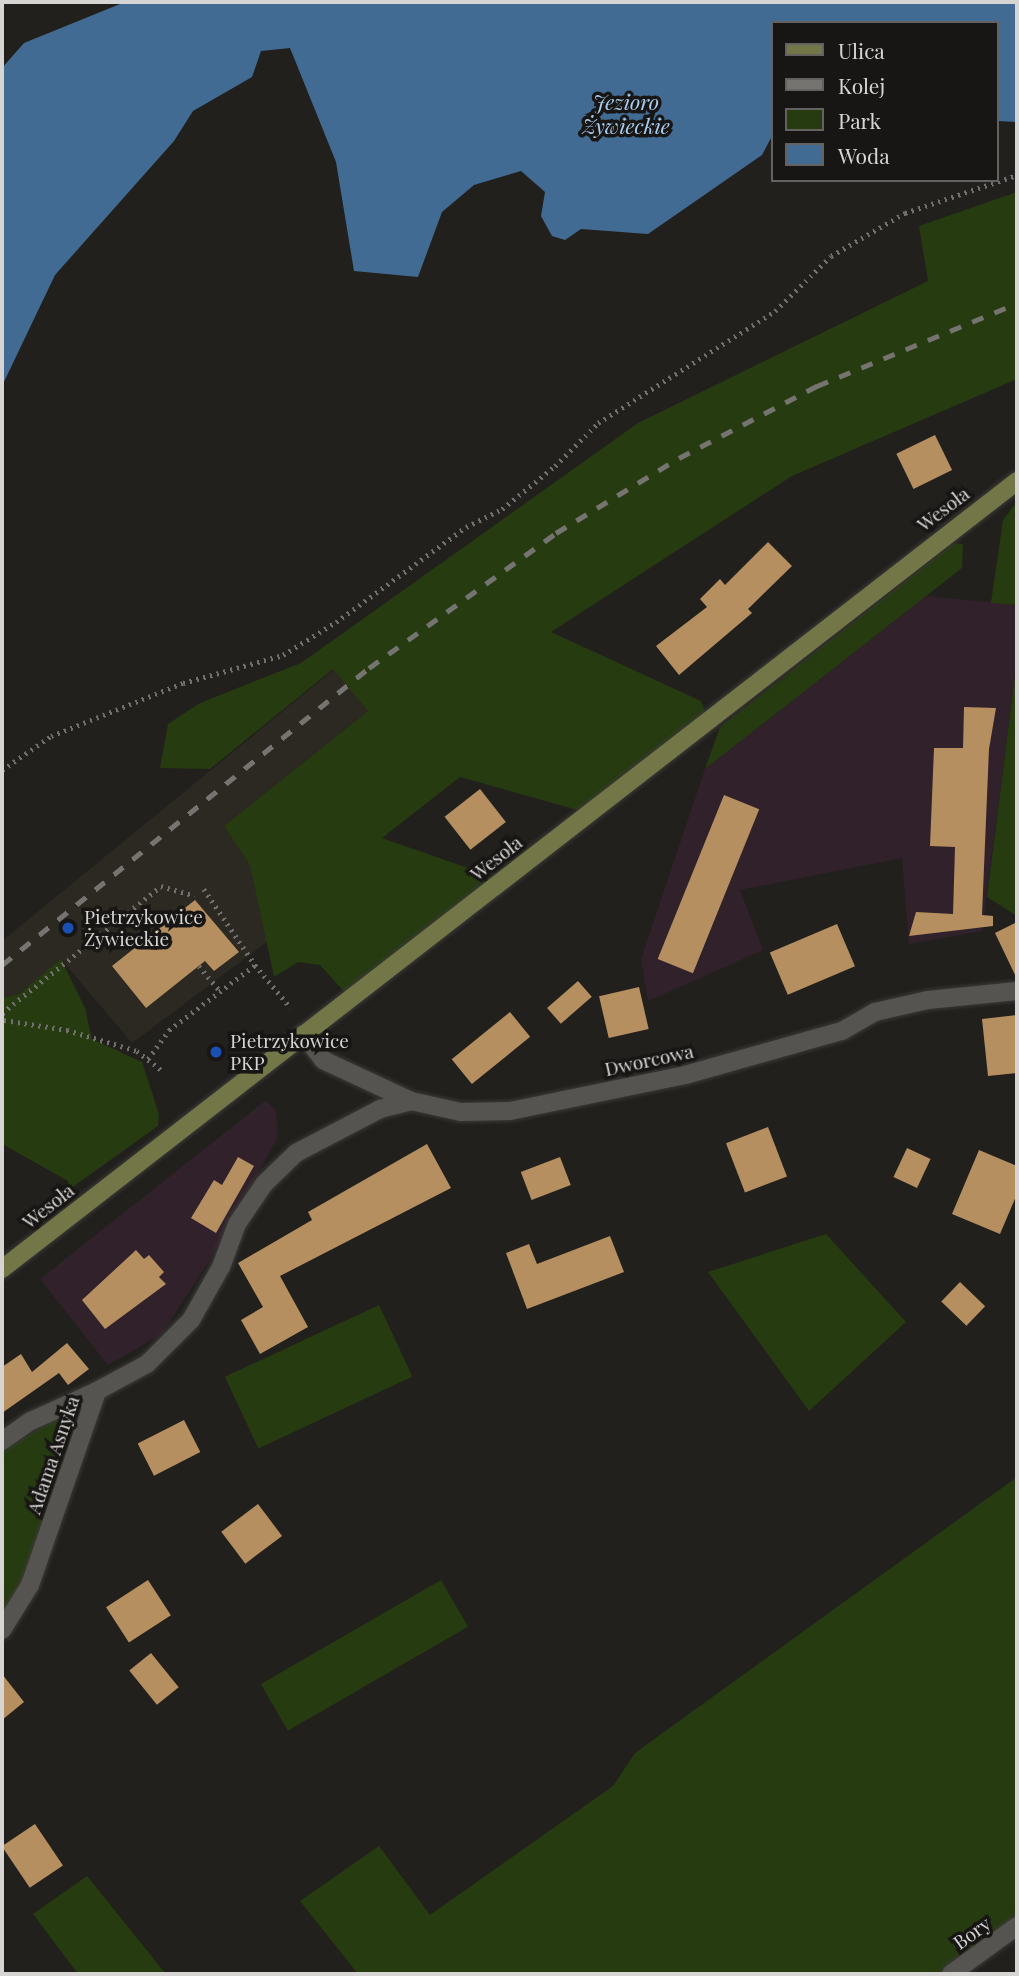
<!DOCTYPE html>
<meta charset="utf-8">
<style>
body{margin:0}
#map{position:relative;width:1019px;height:1976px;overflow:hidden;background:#21201d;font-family:"Playfair Display",serif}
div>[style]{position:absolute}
.commercial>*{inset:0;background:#31212b}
.built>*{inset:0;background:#2c2922}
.green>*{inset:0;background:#263b10;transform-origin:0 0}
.water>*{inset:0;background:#426b93}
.building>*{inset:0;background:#b58f60;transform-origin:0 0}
.path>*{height:4.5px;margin-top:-2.25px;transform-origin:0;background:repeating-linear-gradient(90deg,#71706e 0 2px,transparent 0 7px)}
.roads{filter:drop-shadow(0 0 2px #3c3a38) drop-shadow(0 0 2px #3c3a38)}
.minor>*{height:18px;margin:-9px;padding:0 9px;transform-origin:9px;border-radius:9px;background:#555451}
.secondary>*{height:18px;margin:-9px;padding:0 9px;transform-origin:9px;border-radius:9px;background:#737646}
.rail>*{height:5px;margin-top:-2.5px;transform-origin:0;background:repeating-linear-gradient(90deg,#757471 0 12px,transparent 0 24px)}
.dots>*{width:19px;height:19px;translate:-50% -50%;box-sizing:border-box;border:4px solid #181614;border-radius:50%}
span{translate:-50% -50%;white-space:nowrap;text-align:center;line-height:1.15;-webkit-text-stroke:7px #181614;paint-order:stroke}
.street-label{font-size:19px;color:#d6d5d3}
.poi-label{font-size:19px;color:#d6d5d3}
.left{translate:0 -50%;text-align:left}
.water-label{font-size:21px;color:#aacff3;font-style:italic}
.frame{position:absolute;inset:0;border:4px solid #d6d5d3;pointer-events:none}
.legend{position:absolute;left:771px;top:21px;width:228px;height:161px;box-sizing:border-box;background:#181614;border:2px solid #646260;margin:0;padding:9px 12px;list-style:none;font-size:21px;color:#d6d5d3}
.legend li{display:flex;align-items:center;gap:14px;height:35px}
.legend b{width:35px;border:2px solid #646260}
</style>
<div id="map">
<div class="commercial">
<i style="clip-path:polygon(926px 596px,1017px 605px,1017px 660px,982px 931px,909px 944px,902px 858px,740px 890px,763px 950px,648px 1001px,641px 959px,705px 769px)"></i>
<i style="clip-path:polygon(266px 1100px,276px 1111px,278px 1137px,209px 1261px,162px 1334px,108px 1365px,40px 1279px)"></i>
</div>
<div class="built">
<i style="clip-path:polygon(415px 603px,444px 650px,224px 826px,291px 924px,132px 1043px,62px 960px,18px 994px,2px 998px,2px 941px)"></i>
</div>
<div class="green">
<i style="clip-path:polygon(1017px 192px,1017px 379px,792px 476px,551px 632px,701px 701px,708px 718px,588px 813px,460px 777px,382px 838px,502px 880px,349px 997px,320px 965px,298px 962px,274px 977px,250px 865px,224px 826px,368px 711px,333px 669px,210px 769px,160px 768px,168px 724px,200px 703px,301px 663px,638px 423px,928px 281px,919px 226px)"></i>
<i style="clip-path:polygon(1017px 502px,1017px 605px,991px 603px,1003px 520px)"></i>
<i style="clip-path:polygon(954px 543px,963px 544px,962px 568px,705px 769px,720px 727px)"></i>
<i style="clip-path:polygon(1017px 660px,1017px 916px,987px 897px)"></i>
<i style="clip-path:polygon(61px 959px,85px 1008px,92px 1039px,142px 1062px,159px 1114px,158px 1126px,60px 1196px,68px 1181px,2px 1144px,2px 998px,19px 994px)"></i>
<i style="clip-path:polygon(826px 1234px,906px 1322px,809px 1411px,708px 1272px)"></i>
<i style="left:379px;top:1305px;width:79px;height:170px;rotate:65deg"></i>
<i style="clip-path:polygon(72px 1409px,82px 1419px,28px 1577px,2px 1615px,2px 1451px)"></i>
<i style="clip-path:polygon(1017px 1477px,1017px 1914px,939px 1974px,358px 1974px,300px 1901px,379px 1846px,430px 1915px,613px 1786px,635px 1753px)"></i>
<i style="left:441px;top:1580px;width:54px;height:208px;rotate:60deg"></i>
<i style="clip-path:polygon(87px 1876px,124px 1922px,166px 1974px,78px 1974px,33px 1914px)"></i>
</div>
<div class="water">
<i style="clip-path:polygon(125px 2px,1017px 2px,1017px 122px,996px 121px,996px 23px,772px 23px,772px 136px,762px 155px,648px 234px,581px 229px,565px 240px,552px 236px,541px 216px,545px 192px,521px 171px,474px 185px,442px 212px,418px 277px,354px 271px,336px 162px,290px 48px,261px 51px,252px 77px,193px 111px,174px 141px,55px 275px,2px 386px,2px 68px,24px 43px)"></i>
</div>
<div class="building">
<i style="left:935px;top:435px;width:39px;height:43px;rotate:64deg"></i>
<i style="clip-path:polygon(768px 542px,792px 566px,748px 609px,752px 613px,679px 675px,656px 646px,707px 607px,700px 599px,720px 579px,725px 585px)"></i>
<i style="clip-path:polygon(964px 707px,996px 708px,989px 749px,982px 915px,993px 916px,993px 926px,909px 936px,916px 912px,953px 914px,955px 847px,930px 846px,934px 748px,963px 748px)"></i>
<i style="left:480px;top:789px;width:42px;height:45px;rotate:52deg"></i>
<i style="left:724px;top:795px;width:38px;height:177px;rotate:22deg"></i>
<i style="clip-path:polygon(195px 900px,239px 952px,214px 971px,205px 961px,146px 1008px,112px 966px)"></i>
<i style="clip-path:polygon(1017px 922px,1017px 979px,995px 933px)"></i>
<i style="left:837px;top:924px;width:46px;height:73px;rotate:67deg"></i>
<i style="left:578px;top:981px;width:21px;height:41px;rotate:49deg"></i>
<i style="left:639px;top:987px;width:43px;height:41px;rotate:77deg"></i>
<i style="left:510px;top:1012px;width:32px;height:75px;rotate:51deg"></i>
<i style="clip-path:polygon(1017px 1015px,1017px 1073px,988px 1076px,982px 1019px)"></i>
<i style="left:768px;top:1127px;width:53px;height:45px;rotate:69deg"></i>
<i style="clip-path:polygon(427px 1144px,451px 1188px,280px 1276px,308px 1327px,260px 1354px,241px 1320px,263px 1307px,238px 1263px,312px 1220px,308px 1212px)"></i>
<i style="left:907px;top:1148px;width:26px;height:32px;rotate:25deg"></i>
<i style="clip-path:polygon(979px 1150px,1017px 1166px,1017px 1194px,1000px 1234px,952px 1214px)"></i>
<i style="clip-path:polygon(238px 1157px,254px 1166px,216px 1233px,191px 1218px,214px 1180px,222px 1185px)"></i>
<i style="left:560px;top:1157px;width:30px;height:42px;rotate:69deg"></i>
<i style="clip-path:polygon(610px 1236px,624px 1272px,527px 1309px,506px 1253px,529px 1244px,537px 1264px)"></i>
<i style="clip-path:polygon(136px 1250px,144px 1259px,149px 1255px,164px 1272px,159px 1277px,166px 1284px,105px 1329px,82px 1300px)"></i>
<i style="left:960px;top:1282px;width:35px;height:27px;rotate:44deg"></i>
<i style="clip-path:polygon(67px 1343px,89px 1369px,68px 1385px,59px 1373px,2px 1413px,2px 1367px,21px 1354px,32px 1372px)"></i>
<i style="left:184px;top:1420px;width:36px;height:52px;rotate:63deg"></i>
<i style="left:258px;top:1504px;width:40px;height:46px;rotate:53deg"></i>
<i style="left:148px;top:1580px;width:42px;height:50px;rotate:57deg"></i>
<i style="left:151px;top:1653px;width:44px;height:28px;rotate:51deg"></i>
<i style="clip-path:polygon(2px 1674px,24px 1702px,2px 1720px)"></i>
<i style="left:35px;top:1824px;width:50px;height:40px;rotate:56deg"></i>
</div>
<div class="path">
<i style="left:2px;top:770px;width:60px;rotate:-34.8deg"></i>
<i style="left:51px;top:736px;width:142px;rotate:-21.9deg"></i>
<i style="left:183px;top:683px;width:104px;rotate:-15.6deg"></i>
<i style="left:283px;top:655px;width:62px;rotate:-31.9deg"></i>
<i style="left:336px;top:622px;width:161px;rotate:-36.2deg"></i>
<i style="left:466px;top:527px;width:40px;rotate:-26.6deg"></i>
<i style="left:502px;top:509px;width:68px;rotate:-39.1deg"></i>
<i style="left:555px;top:466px;width:61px;rotate:-45deg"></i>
<i style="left:598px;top:423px;width:209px;rotate:-32.3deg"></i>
<i style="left:775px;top:311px;width:78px;rotate:-44.5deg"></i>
<i style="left:831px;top:256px;width:86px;rotate:-30.2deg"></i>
<i style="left:905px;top:213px;width:118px;rotate:-18.7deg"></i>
<i style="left:204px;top:889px;width:92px;rotate:56.1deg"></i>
<i style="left:255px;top:965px;width:56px;rotate:50.1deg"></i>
<i style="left:199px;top:966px;width:31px;rotate:50deg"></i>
<i style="left:2px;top:1013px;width:203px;rotate:-38.6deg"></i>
<i style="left:161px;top:886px;width:35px;rotate:16deg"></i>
<i style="left:2px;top:1014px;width:6px;rotate:72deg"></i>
<i style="left:4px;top:1020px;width:64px;rotate:9deg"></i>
<i style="left:67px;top:1030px;width:73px;rotate:16.7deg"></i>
<i style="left:137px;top:1051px;width:34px;rotate:38deg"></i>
<i style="left:148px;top:1059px;width:36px;rotate:-54deg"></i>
<i style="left:169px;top:1030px;width:108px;rotate:-37.1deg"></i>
</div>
<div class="roads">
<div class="minor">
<i style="left:303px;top:1034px;width:33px;rotate:52deg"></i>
<i style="left:323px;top:1060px;width:97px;rotate:25deg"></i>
<i style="left:411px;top:1101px;width:51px;rotate:12.4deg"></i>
<i style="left:461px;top:1112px;width:49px;rotate:-1.2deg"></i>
<i style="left:510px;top:1111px;width:179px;rotate:-11.6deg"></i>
<i style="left:685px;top:1075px;width:163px;rotate:-15.7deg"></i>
<i style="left:842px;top:1031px;width:38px;rotate:-30deg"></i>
<i style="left:875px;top:1012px;width:54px;rotate:-12.8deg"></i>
<i style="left:928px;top:1000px;width:89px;rotate:-5.8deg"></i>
<i style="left:2px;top:1441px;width:35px;rotate:-35deg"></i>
<i style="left:31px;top:1421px;width:72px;rotate:-24.4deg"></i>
<i style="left:2px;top:1630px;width:53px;rotate:-58.1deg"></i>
<i style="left:30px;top:1585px;width:205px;rotate:-70.9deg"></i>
<i style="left:97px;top:1391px;width:57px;rotate:-28.4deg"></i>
<i style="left:147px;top:1364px;width:62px;rotate:-45deg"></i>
<i style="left:191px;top:1320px;width:61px;rotate:-60.5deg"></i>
<i style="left:221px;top:1267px;width:46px;rotate:-69.6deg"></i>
<i style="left:237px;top:1224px;width:48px;rotate:-56deg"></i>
<i style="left:264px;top:1184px;width:45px;rotate:-44.1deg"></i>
<i style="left:296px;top:1153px;width:95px;rotate:-27.6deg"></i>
<i style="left:380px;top:1109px;width:32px;rotate:-14deg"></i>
<i style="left:951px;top:1974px;width:82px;rotate:-36deg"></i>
</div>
<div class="secondary">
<i style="left:2px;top:1269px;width:1285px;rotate:-37.82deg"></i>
</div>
</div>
<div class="rail">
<i style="left:2px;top:965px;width:472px;rotate:-39deg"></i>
<i style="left:369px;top:668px;width:231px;rotate:-35.8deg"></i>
<i style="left:556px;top:533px;width:144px;rotate:-31.4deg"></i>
<i style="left:679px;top:458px;width:156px;rotate:-27.6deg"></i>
<i style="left:817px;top:386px;width:217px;rotate:-22.5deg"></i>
</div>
<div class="dots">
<i style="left:68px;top:928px;background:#1a4fb4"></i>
<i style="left:216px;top:1052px;background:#1a4fb4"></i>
</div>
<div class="street-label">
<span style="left:943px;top:509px;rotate:-37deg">Wesoła</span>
<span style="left:496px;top:858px;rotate:-38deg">Wesoła</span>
<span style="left:649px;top:1060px;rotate:-12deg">Dworcowa</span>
<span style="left:48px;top:1206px;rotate:-38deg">Wesoła</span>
<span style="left:53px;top:1455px;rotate:-71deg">Adama Asnyka</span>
<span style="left:972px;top:1933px;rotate:-36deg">Bory</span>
</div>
<div class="poi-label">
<span class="left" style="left:84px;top:928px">Pietrzykowice<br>Żywieckie</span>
<span class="left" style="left:230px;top:1052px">Pietrzykowice<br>PKP</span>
</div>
<div class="water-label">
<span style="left:626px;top:113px">Jezioro<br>Żywieckie</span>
</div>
<div class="frame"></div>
<ul class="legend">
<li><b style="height:9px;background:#737646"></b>Ulica</li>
<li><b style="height:9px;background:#757471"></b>Kolej</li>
<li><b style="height:19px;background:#263b10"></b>Park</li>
<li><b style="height:19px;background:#426b93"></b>Woda</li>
</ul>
</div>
